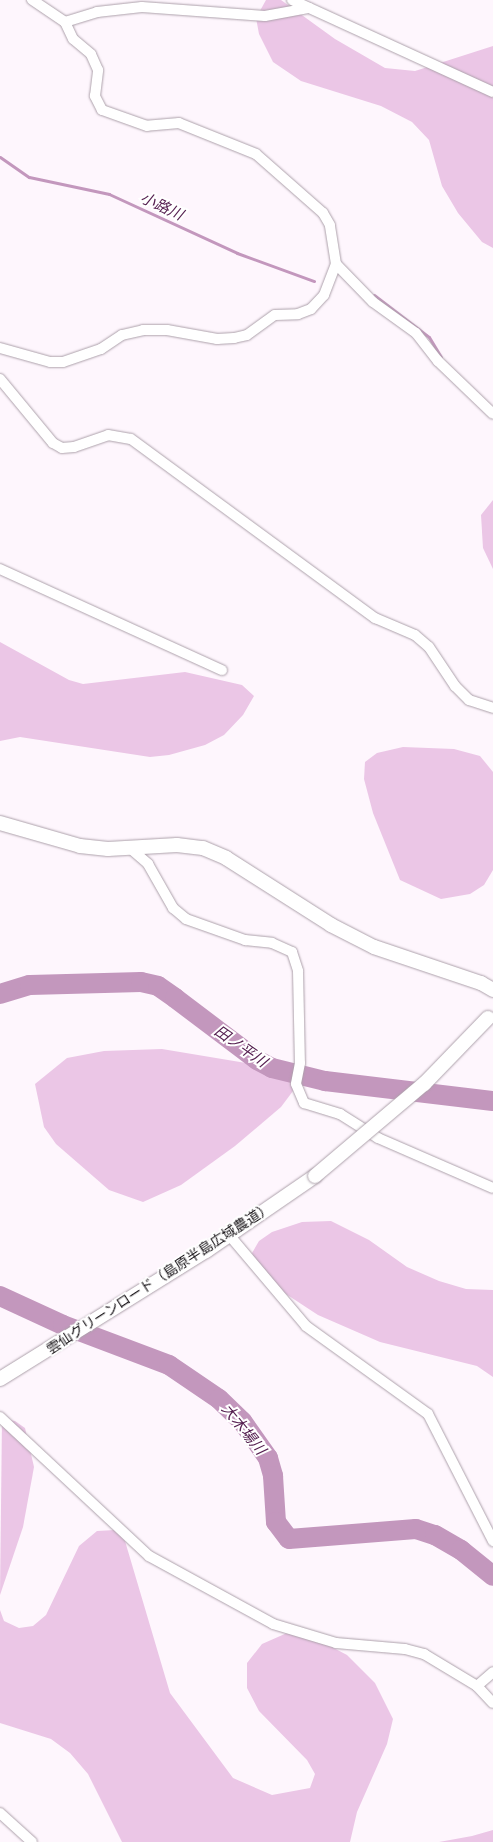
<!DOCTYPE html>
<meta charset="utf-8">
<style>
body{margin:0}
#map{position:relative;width:493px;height:1842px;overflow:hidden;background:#fef6fd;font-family:"PT Sans","Noto Sans JP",sans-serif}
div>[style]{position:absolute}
.green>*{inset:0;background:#ebc6e6}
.stream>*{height:3px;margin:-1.5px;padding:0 1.5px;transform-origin:1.5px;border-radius:1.5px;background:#c397bd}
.river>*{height:20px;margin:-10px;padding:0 10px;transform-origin:10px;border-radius:10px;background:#c397bd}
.roads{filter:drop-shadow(0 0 1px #ada1ab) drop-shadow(0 0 1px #ada1ab)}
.street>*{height:10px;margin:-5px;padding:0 5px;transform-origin:5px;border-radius:5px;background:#fff}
.secondary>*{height:14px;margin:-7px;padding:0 7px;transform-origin:7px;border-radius:7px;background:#fff}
.bridges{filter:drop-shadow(0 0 1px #ada1ab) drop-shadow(0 0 1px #ada1ab)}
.secondary-bridge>*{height:14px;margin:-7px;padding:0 7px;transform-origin:7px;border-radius:7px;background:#fff}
span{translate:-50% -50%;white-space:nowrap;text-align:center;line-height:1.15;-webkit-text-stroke:4px #fff;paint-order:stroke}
.street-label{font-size:14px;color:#151115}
.water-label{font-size:15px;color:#562051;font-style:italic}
</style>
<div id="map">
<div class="green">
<i style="clip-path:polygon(266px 0,281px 0,335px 39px,385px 68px,415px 71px,493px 46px,493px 248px,482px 242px,458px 213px,442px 186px,429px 140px,412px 122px,381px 106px,301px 81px,273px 62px,259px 34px,256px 18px)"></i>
<i style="clip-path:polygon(493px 500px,493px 569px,483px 548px,481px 515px)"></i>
<i style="clip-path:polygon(0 642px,69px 680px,83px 684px,185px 672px,242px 685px,254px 696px,243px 715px,224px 735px,205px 745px,169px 755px,150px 757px,20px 737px,0 741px)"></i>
<i style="clip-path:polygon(403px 747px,454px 749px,480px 756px,493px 772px,493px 870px,484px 885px,470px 894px,441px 899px,400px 880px,373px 813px,364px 779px,365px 762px,377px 753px)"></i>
<i style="clip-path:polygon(162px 1049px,252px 1064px,285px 1075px,299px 1083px,281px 1107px,235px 1146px,181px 1185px,143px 1202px,109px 1190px,56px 1144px,44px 1127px,35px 1084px,67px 1058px,104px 1051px)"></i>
<i style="clip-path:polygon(331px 1221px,369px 1240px,407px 1267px,439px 1281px,466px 1289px,493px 1290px,493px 1377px,477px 1366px,380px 1342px,318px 1315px,263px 1279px,252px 1253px,259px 1241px,272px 1232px,302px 1222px)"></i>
<i style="clip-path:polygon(2px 1419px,15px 1421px,25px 1428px,34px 1467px,23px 1527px,0 1595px)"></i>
<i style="clip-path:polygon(115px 1530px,125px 1541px,170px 1693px,233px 1778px,272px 1795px,310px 1788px,315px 1774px,307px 1760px,259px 1711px,247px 1688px,247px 1663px,262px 1644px,287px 1633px,311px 1636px,347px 1655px,375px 1683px,393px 1719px,387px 1744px,357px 1812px,350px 1842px,122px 1842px,88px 1774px,70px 1753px,51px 1739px,0 1723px,0 1610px,4px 1621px,19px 1628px,33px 1626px,46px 1615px,79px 1546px,97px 1531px)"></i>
<i style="clip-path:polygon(493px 1830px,493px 1842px,439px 1842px,472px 1836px)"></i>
</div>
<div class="stream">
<i style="left:0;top:157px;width:35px;rotate:35deg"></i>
<i style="left:29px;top:177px;width:82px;rotate:12deg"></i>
<i style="left:109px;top:194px;width:141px;rotate:24.7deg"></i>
<i style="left:237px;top:253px;width:82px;rotate:20deg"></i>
<i style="left:374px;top:295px;width:69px;rotate:37.4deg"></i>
<i style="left:429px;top:337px;width:23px;rotate:59deg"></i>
</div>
<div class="river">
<i style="left:0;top:994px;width:31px;rotate:-17deg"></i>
<i style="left:30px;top:985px;width:111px;rotate:-1.5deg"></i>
<i style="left:141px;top:982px;width:17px;rotate:13deg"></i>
<i style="left:158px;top:986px;width:21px;rotate:35deg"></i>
<i style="left:175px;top:998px;width:103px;rotate:37.1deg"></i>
<i style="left:257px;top:1060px;width:17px;rotate:28deg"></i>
<i style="left:272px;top:1068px;width:55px;rotate:13.8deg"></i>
<i style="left:325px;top:1081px;width:169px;rotate:6.8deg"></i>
<i style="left:0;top:1296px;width:69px;rotate:24.7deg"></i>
<i style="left:63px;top:1325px;width:113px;rotate:20.7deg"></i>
<i style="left:169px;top:1365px;width:60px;rotate:34.2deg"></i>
<i style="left:219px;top:1399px;width:32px;rotate:44deg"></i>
<i style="left:242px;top:1421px;width:45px;rotate:54.9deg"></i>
<i style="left:268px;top:1458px;width:19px;rotate:74deg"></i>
<i style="left:273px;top:1476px;width:46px;rotate:86.3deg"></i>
<i style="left:276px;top:1522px;width:21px;rotate:53deg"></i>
<i style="left:289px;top:1539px;width:127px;rotate:-4.5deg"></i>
<i style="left:416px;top:1529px;width:20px;rotate:18deg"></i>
<i style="left:435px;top:1535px;width:30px;rotate:30deg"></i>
<i style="left:461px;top:1550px;width:41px;rotate:39.1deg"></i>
</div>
<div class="roads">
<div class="street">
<i style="left:292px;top:0;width:221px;rotate:24.6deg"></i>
<i style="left:65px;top:22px;width:34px;rotate:-17deg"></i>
<i style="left:97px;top:12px;width:45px;rotate:-6.3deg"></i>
<i style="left:142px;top:7px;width:123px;rotate:4.2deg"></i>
<i style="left:265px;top:16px;width:45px;rotate:-10.3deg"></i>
<i style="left:336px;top:264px;width:53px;rotate:45.8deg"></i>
<i style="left:373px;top:302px;width:53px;rotate:35.8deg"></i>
<i style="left:416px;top:333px;width:36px;rotate:52deg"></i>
<i style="left:438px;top:361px;width:76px;rotate:43.9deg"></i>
<i style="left:0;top:348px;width:52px;rotate:15.6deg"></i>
<i style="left:50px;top:362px;width:13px"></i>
<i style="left:63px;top:362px;width:40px;rotate:-18.9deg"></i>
<i style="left:101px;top:349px;width:25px;rotate:-34deg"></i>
<i style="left:122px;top:335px;width:22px;rotate:-13deg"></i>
<i style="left:143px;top:330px;width:24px"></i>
<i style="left:167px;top:330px;width:51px;rotate:10.2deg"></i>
<i style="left:217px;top:339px;width:17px;rotate:-3deg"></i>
<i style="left:234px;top:338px;width:13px;rotate:-13deg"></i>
<i style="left:247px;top:335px;width:34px;rotate:-36deg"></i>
<i style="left:275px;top:315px;width:23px;rotate:-2deg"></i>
<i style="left:298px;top:314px;width:14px;rotate:-21deg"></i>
<i style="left:311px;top:309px;width:19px;rotate:-47deg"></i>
<i style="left:324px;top:295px;width:33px;rotate:-69deg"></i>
<i style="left:336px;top:264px;width:39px;rotate:-99deg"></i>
<i style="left:330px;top:225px;width:14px;rotate:-120deg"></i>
<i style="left:323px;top:213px;width:89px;rotate:-138.6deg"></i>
<i style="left:256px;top:154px;width:83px;rotate:-158.1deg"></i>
<i style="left:179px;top:123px;width:32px;rotate:175deg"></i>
<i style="left:147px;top:126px;width:48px;rotate:-160.4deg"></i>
<i style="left:102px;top:110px;width:16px;rotate:-117deg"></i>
<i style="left:95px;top:96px;width:26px;rotate:-83deg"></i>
<i style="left:98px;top:70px;width:17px;rotate:-114deg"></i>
<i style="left:91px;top:54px;width:23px;rotate:-140deg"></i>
<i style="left:73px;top:39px;width:19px;rotate:-115deg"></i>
<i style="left:65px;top:22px;width:40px;rotate:-146deg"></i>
<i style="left:0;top:379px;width:83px;rotate:50.4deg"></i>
<i style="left:53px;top:443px;width:10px;rotate:29deg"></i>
<i style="left:62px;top:448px;width:12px;rotate:-5deg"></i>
<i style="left:74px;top:447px;width:36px;rotate:-19deg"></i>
<i style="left:108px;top:435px;width:23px;rotate:10deg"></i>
<i style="left:131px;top:439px;width:303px;rotate:36.3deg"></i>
<i style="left:375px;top:618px;width:43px;rotate:23deg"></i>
<i style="left:415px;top:635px;width:18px;rotate:41deg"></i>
<i style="left:429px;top:647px;width:47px;rotate:56.3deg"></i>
<i style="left:455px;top:686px;width:20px;rotate:45deg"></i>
<i style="left:469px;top:700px;width:25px;rotate:18deg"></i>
<i style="left:0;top:569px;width:244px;rotate:24.5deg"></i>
<i style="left:131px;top:849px;width:23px;rotate:41deg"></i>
<i style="left:148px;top:864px;width:51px;rotate:60.4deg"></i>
<i style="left:173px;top:908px;width:17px;rotate:40deg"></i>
<i style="left:186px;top:919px;width:63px;rotate:19.6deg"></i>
<i style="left:245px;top:940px;width:27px;rotate:6deg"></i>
<i style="left:272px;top:943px;width:22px;rotate:24deg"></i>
<i style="left:292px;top:952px;width:20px;rotate:72deg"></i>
<i style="left:298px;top:971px;width:92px;rotate:88.8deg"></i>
<i style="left:300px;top:1063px;width:21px;rotate:101deg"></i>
<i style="left:296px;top:1084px;width:21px;rotate:67deg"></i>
<i style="left:304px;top:1103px;width:38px;rotate:17deg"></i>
<i style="left:340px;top:1114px;width:45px;rotate:32.3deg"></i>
<i style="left:378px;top:1138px;width:125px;rotate:23.5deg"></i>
<i style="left:230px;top:1236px;width:118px;rotate:49.8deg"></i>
<i style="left:306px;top:1326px;width:150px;rotate:35.8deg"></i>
<i style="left:428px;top:1414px;width:143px;rotate:62.9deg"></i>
<i style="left:0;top:1417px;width:204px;rotate:43deg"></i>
<i style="left:149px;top:1556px;width:141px;rotate:28.7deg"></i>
<i style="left:273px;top:1624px;width:66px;rotate:16.8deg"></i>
<i style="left:336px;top:1643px;width:69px;rotate:5deg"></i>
<i style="left:405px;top:1649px;width:20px;rotate:15deg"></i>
<i style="left:424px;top:1654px;width:62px;rotate:31.1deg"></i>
<i style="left:477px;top:1686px;width:23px;rotate:47deg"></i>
<i style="left:477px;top:1686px;width:21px;rotate:-41deg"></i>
<i style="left:0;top:1813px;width:43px;rotate:42.2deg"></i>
</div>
<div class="secondary">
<i style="left:0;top:823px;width:83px;rotate:16deg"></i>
<i style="left:80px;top:846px;width:28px;rotate:6deg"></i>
<i style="left:108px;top:849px;width:69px;rotate:-3.3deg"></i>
<i style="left:177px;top:845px;width:26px;rotate:7deg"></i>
<i style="left:203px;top:848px;width:25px;rotate:23deg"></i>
<i style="left:226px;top:858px;width:125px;rotate:32.5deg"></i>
<i style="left:331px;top:925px;width:48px;rotate:27.1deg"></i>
<i style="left:374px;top:947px;width:113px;rotate:18.6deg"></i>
<i style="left:481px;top:983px;width:14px;rotate:30deg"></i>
<i style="left:0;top:1379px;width:243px;rotate:-31.9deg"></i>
<i style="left:206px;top:1251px;width:132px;rotate:-34.5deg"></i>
</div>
</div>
<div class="bridges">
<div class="secondary-bridge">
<i style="left:315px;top:1176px;width:143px;rotate:-40.2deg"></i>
<i style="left:424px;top:1084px;width:92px;rotate:-45.9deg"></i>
</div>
</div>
<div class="street-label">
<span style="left:159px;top:1278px;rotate:-33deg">雲仙グリーンロード（島原半島広域農道）</span>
</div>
<div class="water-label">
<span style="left:162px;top:206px;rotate:25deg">小路川</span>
<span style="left:241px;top:1046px;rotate:35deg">田ノ平川</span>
<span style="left:244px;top:1429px;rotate:51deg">大木場川</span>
</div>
</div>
